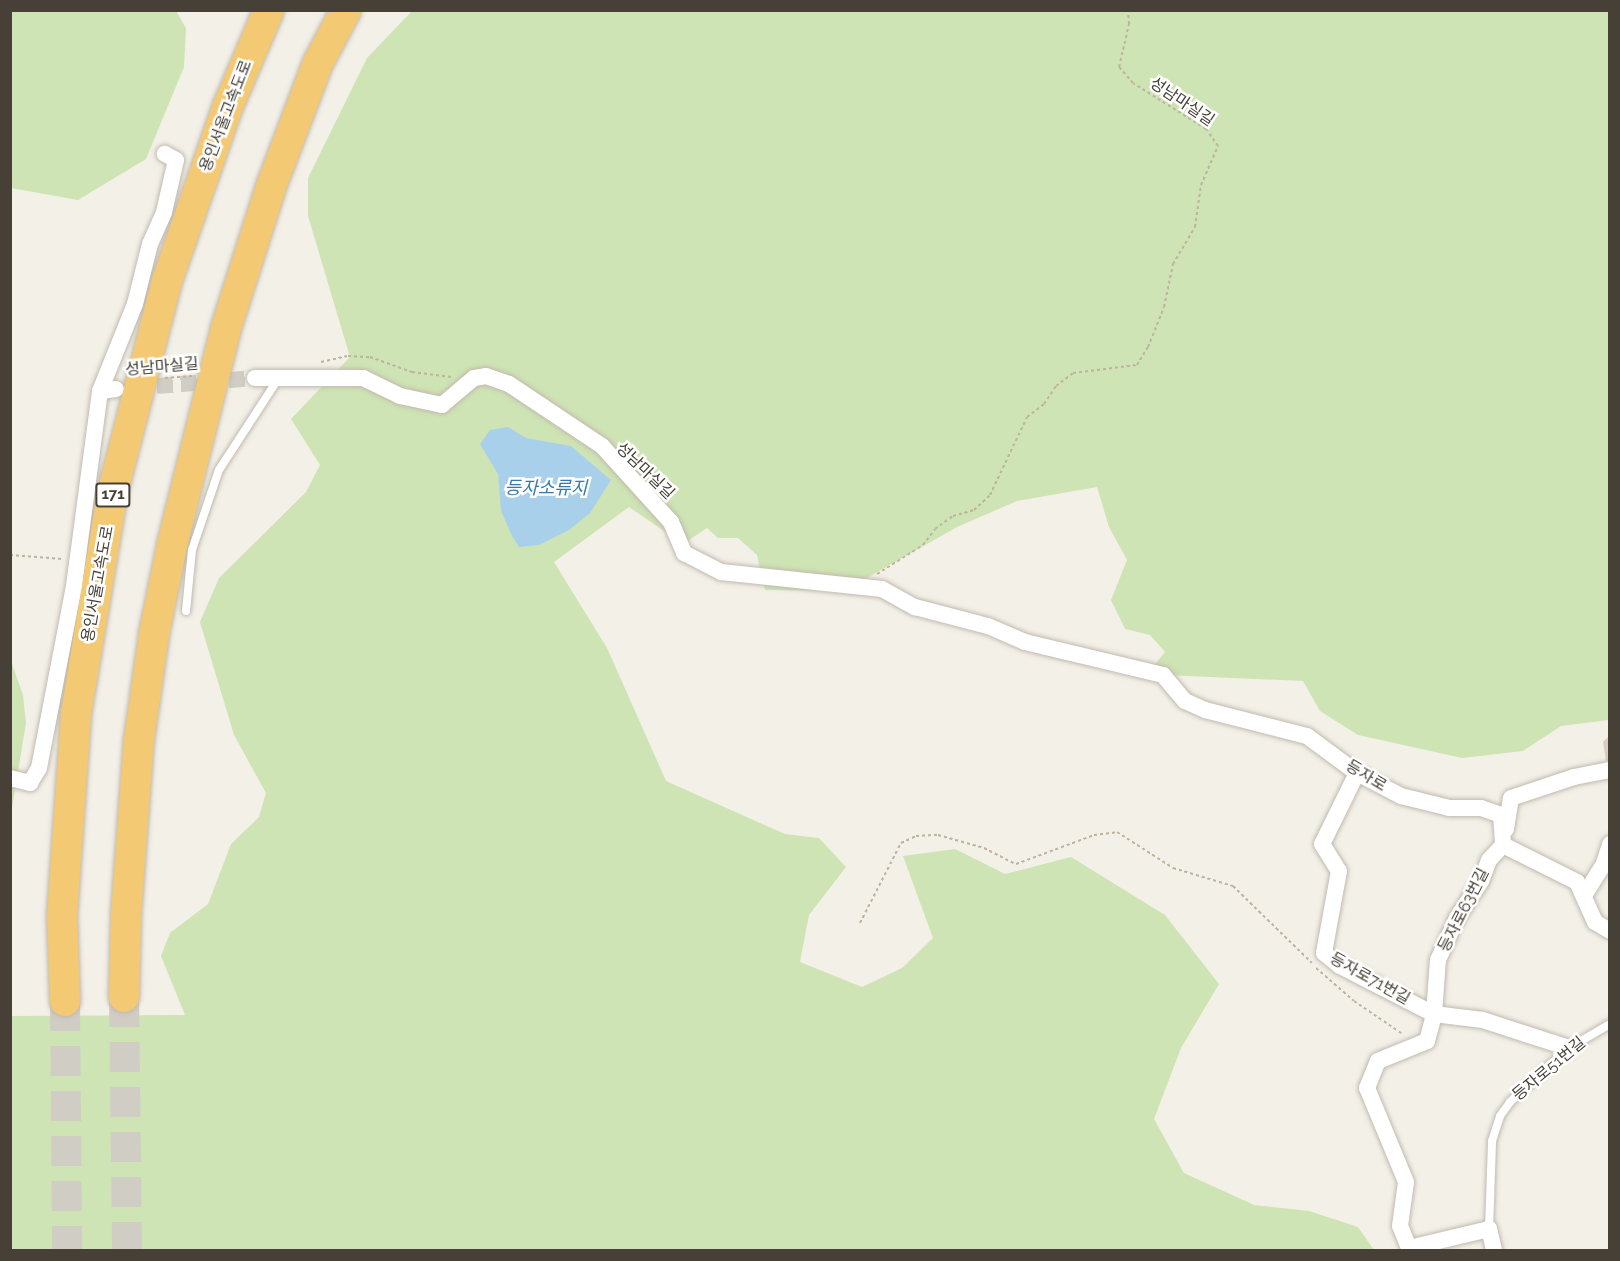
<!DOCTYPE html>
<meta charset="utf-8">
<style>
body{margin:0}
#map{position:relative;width:1620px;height:1261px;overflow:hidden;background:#f3f0e8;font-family:Raleway,"Noto Sans KR",sans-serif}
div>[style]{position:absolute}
.green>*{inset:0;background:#cee4b4}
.water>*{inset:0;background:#a9d0eb}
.building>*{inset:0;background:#d7cec1}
.street-tunnel>*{height:16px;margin-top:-8px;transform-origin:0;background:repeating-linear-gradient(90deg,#d0cdc5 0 16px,transparent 0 24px)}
.highway-tunnel>*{height:30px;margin-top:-15px;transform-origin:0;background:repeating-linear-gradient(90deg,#d0cdc5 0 30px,transparent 0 45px)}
.path>*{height:2px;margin-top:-1px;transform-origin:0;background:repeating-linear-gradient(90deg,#beb39e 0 3px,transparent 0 6px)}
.roads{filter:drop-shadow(0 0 2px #c1baae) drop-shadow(0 0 2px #c1baae)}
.lane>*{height:8px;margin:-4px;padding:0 4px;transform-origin:4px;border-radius:4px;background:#fff}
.street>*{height:16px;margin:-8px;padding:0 8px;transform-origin:8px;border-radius:8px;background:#fff}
.highway>*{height:30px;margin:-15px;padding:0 15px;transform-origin:15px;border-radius:15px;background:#f3c973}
span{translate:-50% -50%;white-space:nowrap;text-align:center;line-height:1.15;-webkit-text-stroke:5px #fff;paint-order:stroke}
.shield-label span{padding:2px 4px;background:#fff;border:2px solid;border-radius:4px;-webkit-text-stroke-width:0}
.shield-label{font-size:15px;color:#464037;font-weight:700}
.street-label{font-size:16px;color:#464037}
.water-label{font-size:18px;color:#387aaa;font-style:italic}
.frame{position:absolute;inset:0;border:12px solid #464037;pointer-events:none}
</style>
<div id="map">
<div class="green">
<i style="clip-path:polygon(11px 10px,176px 11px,186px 28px,184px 67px,146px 159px,78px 200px,11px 188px)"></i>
<i style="clip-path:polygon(412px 11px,1609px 11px,1609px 720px,1561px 726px,1523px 751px,1462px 758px,1358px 735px,1320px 711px,1303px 681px,1166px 675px,1150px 670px,1165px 652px,1150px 635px,1125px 629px,1111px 600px,1127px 560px,1109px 527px,1097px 487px,1017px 501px,957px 527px,867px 578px,863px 591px,765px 590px,757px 555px,738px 538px,718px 538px,707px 528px,683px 544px,629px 507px,554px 562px,607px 648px,666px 781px,785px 834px,819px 838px,846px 867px,809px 915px,800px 962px,862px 987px,902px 968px,933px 938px,903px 856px,955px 849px,1005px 874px,1071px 857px,1165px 915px,1219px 984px,1181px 1048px,1154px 1119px,1184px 1173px,1254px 1205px,1309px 1211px,1358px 1227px,1374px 1250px,11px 1250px,10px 1016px,185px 1015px,161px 956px,170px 933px,208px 904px,231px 844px,259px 817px,266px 793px,234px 735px,200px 622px,219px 578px,306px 492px,320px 465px,291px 419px,350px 357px,308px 216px,308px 178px,367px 58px)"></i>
<i style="clip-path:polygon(11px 661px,23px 695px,26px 723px,11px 814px)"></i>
</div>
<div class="water">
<i style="clip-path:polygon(508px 427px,526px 438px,571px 446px,611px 480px,590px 513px,569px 530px,539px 545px,519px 547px,512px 536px,501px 511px,498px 474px,480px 444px,490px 430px)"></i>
</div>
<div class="building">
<i style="clip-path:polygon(1610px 735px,1610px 760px,1606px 761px,1603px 742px)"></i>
</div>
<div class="street-tunnel">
<i style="left:133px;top:388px;width:122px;rotate:-4.7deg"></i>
</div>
<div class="highway-tunnel">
<i style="left:124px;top:997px;width:253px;rotate:89.3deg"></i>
<i style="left:65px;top:1001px;width:249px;rotate:89.5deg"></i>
</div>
<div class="path">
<i style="left:321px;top:362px;width:28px;rotate:-13deg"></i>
<i style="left:348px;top:356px;width:22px;rotate:3deg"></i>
<i style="left:370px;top:357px;width:45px;rotate:19.7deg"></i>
<i style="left:412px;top:372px;width:40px;rotate:7.1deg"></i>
<i style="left:165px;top:378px;width:27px;rotate:-4deg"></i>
<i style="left:10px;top:555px;width:53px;rotate:4.3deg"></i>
<i style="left:877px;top:574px;width:54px;rotate:-32.2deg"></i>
<i style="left:923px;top:545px;width:20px;rotate:-53deg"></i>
<i style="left:935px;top:529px;width:22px;rotate:-36deg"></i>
<i style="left:953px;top:516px;width:22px;rotate:-16deg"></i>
<i style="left:974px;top:510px;width:22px;rotate:-43deg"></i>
<i style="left:990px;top:495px;width:86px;rotate:-64.6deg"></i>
<i style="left:1027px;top:417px;width:21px;rotate:-37deg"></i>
<i style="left:1044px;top:404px;width:22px;rotate:-56deg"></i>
<i style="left:1056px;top:386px;width:21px;rotate:-37deg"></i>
<i style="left:1073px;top:373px;width:64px;rotate:-7.1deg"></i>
<i style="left:1137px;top:365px;width:21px;rotate:-59deg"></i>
<i style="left:1148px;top:347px;width:43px;rotate:-68.2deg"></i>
<i style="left:1164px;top:307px;width:44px;rotate:-78.2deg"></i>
<i style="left:1173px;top:264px;width:43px;rotate:-59.3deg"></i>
<i style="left:1195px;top:227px;width:42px;rotate:-81.9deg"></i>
<i style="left:1201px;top:185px;width:43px;rotate:-66.4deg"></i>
<i style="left:1218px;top:146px;width:21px;rotate:-125deg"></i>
<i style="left:1206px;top:129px;width:86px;rotate:-147.8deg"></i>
<i style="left:1133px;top:83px;width:21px;rotate:-131deg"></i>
<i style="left:1119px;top:67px;width:44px;rotate:-76.9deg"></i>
<i style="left:1129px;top:24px;width:14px;rotate:-94deg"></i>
<i style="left:860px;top:923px;width:90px;rotate:-62.9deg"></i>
<i style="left:901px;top:843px;width:17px;rotate:-25deg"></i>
<i style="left:916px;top:836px;width:22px;rotate:-3deg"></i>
<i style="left:938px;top:835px;width:48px;rotate:15.8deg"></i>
<i style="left:984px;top:848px;width:36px;rotate:27deg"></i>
<i style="left:1016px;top:864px;width:83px;rotate:-20.4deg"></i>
<i style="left:1094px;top:835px;width:23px;rotate:-7deg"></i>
<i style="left:1117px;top:832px;width:67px;rotate:32.7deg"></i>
<i style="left:1173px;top:868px;width:63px;rotate:16.7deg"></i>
<i style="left:1233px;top:886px;width:110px;rotate:44.3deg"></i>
<i style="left:1316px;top:968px;width:50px;rotate:41deg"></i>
<i style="left:1354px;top:1001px;width:60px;rotate:34.2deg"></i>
</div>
<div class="roads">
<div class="lane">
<i style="left:186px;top:611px;width:61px;rotate:-84.4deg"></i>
<i style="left:192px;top:550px;width:84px;rotate:-71.4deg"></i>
<i style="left:219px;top:470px;width:108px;rotate:-57deg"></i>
<i style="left:1489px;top:1229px;width:88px;rotate:-88deg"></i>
<i style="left:1492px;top:1141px;width:26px;rotate:-72deg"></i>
<i style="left:1500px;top:1116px;width:17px;rotate:-54deg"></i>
<i style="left:1510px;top:1102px;width:80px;rotate:-42.5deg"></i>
<i style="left:1569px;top:1048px;width:48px;rotate:-30.3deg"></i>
</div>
<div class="street">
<i style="left:255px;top:378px;width:108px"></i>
<i style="left:363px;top:378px;width:41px;rotate:25.9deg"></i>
<i style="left:400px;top:396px;width:43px;rotate:12.1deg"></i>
<i style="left:442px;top:405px;width:42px;rotate:-40.2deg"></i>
<i style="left:474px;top:378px;width:12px;rotate:-9deg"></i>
<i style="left:486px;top:376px;width:24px;rotate:19deg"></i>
<i style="left:509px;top:384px;width:112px;rotate:33.7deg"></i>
<i style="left:602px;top:446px;width:103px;rotate:47.8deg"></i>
<i style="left:671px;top:522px;width:34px;rotate:67deg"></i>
<i style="left:684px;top:553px;width:42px;rotate:27.2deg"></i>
<i style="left:721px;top:572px;width:162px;rotate:6deg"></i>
<i style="left:882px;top:589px;width:38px;rotate:29deg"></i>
<i style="left:915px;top:607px;width:75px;rotate:14.6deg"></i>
<i style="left:988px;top:626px;width:40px;rotate:23.4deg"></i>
<i style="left:1025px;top:642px;width:142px;rotate:13.4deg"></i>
<i style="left:1163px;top:675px;width:34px;rotate:50deg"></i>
<i style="left:1185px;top:701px;width:22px;rotate:24deg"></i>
<i style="left:1205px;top:710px;width:105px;rotate:14.3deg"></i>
<i style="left:1307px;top:736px;width:62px;rotate:36.5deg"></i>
<i style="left:1357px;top:773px;width:50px;rotate:27.6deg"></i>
<i style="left:1401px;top:796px;width:49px;rotate:14deg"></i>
<i style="left:1449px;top:808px;width:32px"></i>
<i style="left:1481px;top:808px;width:21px;rotate:19deg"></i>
<i style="left:1501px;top:815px;width:30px;rotate:86deg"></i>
<i style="left:100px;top:391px;width:94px;rotate:-68.1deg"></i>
<i style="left:135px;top:304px;width:62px;rotate:-76deg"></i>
<i style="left:150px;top:244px;width:35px;rotate:-66deg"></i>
<i style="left:164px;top:212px;width:53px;rotate:-77deg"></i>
<i style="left:176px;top:160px;width:13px;rotate:-151deg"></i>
<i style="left:1357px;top:773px;width:79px;rotate:116.2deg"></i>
<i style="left:1322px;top:844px;width:32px;rotate:58deg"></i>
<i style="left:1339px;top:871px;width:83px;rotate:100.4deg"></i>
<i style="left:1324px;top:953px;width:21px;rotate:39deg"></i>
<i style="left:1340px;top:966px;width:106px;rotate:27.1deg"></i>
<i style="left:1434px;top:1014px;width:49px;rotate:7deg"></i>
<i style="left:1483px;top:1020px;width:90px;rotate:18deg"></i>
<i style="left:10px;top:778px;width:21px;rotate:14deg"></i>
<i style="left:30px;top:783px;width:17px;rotate:-59deg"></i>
<i style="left:39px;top:768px;width:185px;rotate:-79.1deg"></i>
<i style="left:74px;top:586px;width:197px;rotate:-82.4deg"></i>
<i style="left:100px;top:391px;width:16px;rotate:-7deg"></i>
<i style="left:1506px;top:829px;width:31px;rotate:-81deg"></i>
<i style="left:1511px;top:798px;width:66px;rotate:-18.4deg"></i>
<i style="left:1574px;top:777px;width:37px;rotate:-11deg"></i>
<i style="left:1503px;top:845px;width:83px;rotate:26.6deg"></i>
<i style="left:1577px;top:882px;width:44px;rotate:65.8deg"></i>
<i style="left:1595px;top:922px;width:17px;rotate:31deg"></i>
<i style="left:1585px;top:894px;width:36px;rotate:-58deg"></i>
<i style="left:1604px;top:863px;width:20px;rotate:-72deg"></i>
<i style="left:1494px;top:1250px;width:22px;rotate:-103deg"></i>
<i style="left:1489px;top:1229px;width:82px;rotate:166.6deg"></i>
<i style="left:1409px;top:1248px;width:24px;rotate:-112deg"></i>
<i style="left:1400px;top:1226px;width:44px;rotate:-82.2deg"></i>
<i style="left:1406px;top:1182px;width:102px;rotate:-112.5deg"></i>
<i style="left:1367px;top:1088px;width:29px;rotate:-68deg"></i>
<i style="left:1378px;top:1061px;width:53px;rotate:-22.2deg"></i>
<i style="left:1427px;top:1041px;width:28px;rotate:-75deg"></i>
<i style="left:1434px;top:1014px;width:54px;rotate:-85.8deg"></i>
<i style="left:1438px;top:960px;width:46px;rotate:-65.7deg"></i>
<i style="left:1457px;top:918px;width:44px;rotate:-57deg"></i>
<i style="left:1481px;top:881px;width:22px;rotate:-69deg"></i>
<i style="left:1489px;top:860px;width:21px;rotate:-47deg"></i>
</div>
<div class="highway">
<i style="left:124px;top:997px;width:82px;rotate:-88.6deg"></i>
<i style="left:126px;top:915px;width:175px;rotate:-85.8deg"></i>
<i style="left:139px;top:740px;width:107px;rotate:-81.9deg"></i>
<i style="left:154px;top:634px;width:95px;rotate:-78.5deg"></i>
<i style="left:173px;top:541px;width:219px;rotate:-76deg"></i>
<i style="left:226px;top:328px;width:151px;rotate:-72.3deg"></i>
<i style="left:272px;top:184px;width:129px;rotate:-69.2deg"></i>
<i style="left:318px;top:63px;width:60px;rotate:-62.2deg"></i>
<i style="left:65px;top:1001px;width:85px;rotate:-92deg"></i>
<i style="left:62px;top:916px;width:202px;rotate:-86deg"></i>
<i style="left:76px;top:714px;width:226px;rotate:-80.6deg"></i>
<i style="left:113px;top:491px;width:217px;rotate:-75.6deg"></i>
<i style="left:167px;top:281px;width:185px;rotate:-70.8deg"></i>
<i style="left:228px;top:106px;width:104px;rotate:-66.9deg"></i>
</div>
</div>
<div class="shield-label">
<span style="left:113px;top:495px">171</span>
</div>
<div class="street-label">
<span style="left:1182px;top:102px;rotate:34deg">성남마실길</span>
<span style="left:226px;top:116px;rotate:-69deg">용인서울고속도로</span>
<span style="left:162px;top:367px;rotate:-5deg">성남마실길</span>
<span style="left:645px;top:471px;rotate:44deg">성남마실길</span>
<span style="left:98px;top:584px;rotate:-80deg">용인서울고속도로</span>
<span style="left:1366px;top:776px;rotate:31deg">등자로</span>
<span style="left:1464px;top:910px;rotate:-63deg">등자로63번길</span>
<span style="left:1370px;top:979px;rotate:29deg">등자로71번길</span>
<span style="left:1549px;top:1069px;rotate:-40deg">등자로51번길</span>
</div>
<div class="water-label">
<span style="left:546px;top:488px">등자소류지</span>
</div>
<div class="frame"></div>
</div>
